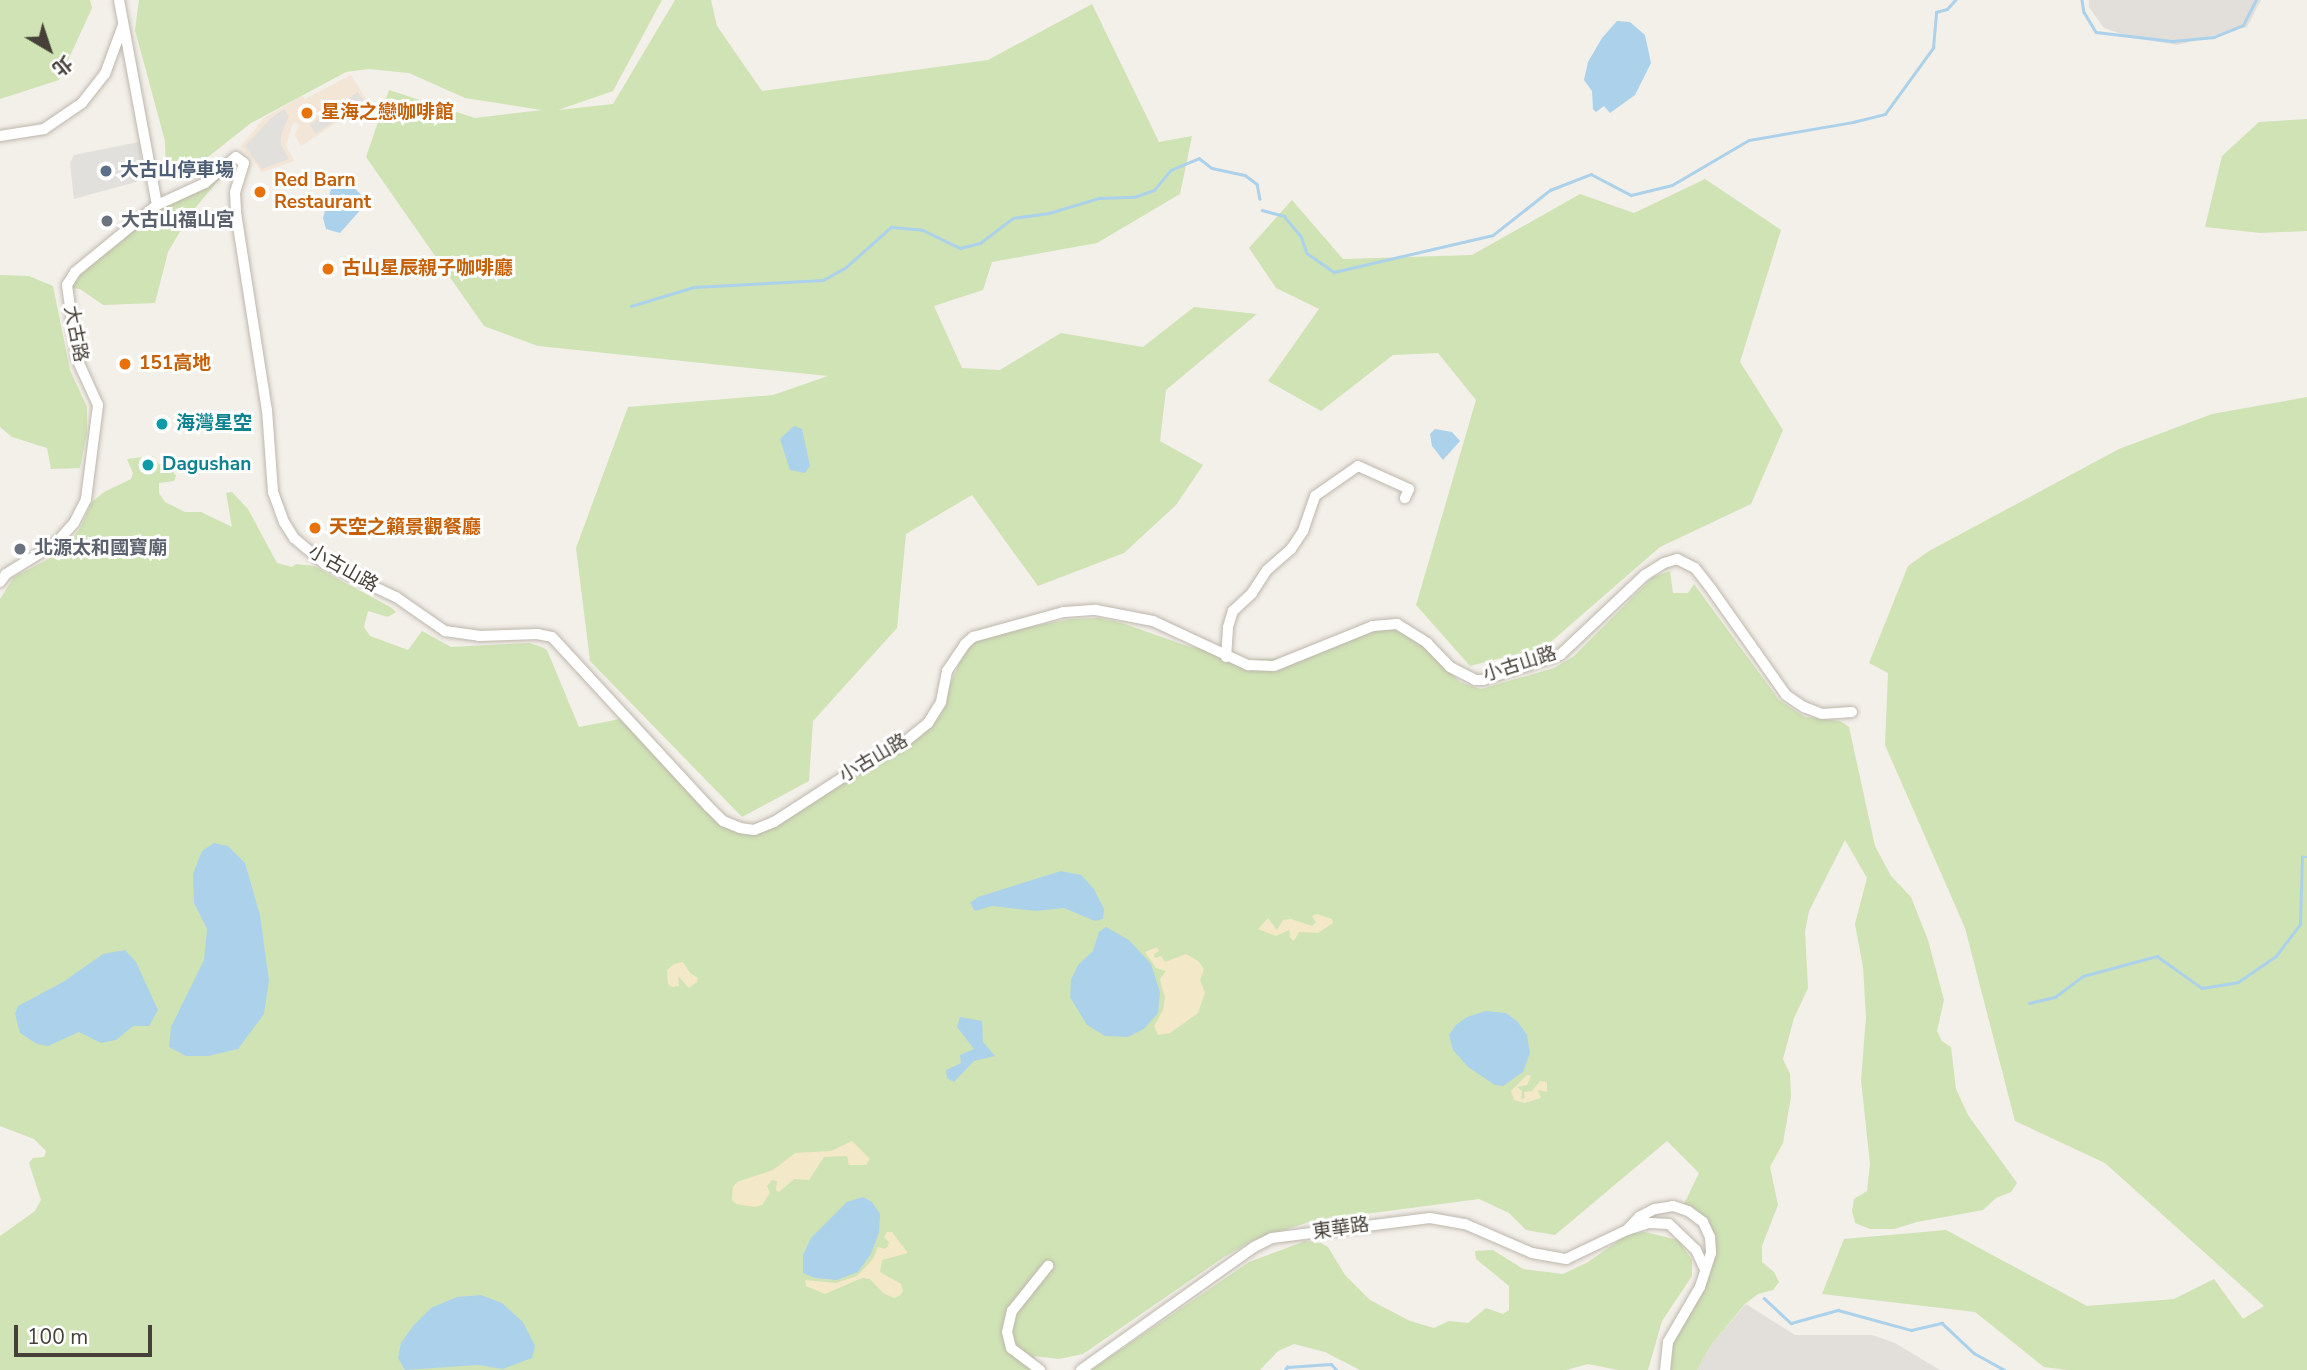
<!DOCTYPE html>
<meta charset="utf-8">
<style>
body{margin:0}
#map{position:relative;width:2307px;height:1370px;overflow:hidden;background:#f3efe9;font-family:"Nunito Sans","Noto Sans TC",sans-serif}
div>[style]{position:absolute}
.commercial>*{inset:0;background:#f3e6d6}
.industrial>*{inset:0;background:#e2deda}
.green>*{inset:0;background:#d0e3b5}
.sand>*{inset:0;background:#f3e9c8}
.parking>*{inset:0;background:#e2e0dd;transform-origin:0 0}
.water>*{inset:0;background:#abd2ea}
.stream>*{height:2.5px;margin:-1.25px;padding:0 1.25px;transform-origin:1.25px;border-radius:1.25px;background:#abd2ea}
.roads{filter:drop-shadow(0 0 2px #bdb7ac) drop-shadow(0 0 2px #bdb7ac)}
.minor>*{height:10px;margin:-5px;padding:0 5px;transform-origin:5px;border-radius:5px;background:#fff}
.dots>*{width:19px;height:19px;translate:-50% -50%;box-sizing:border-box;border:4px solid #fff;border-radius:50%}
span{translate:-50% -50%;white-space:nowrap;text-align:center;line-height:1.15;-webkit-text-stroke:6px #fff;paint-order:stroke}
.food-label{font-size:19px;color:#c56008;font-weight:700}
.left{translate:0 -50%;text-align:left}
.service-label{font-size:19px;color:#4e5e75;font-weight:700}
.worship-label{font-size:19px;color:#5b616d;font-weight:700}
.street-label{font-size:19px;color:#464038}
.culture-label{font-size:19px;color:#0d838f;font-weight:700}
.north{position:absolute;left:14px;top:14px;width:70px;height:70px;-webkit-text-stroke:5px #fff;paint-order:stroke;rotate:141deg;font-size:19px;font-weight:700;line-height:28px;text-align:center;color:#464038}
.north::after{content:'';display:block;margin:auto;width:24px;height:32px;background:#464038;clip-path:polygon(50% 0,100% 100%,50% 72%,0 100%)}
.scale{position:absolute;left:14px;top:1325px;width:138px;height:32px;box-sizing:border-box;border:4px solid #464038;border-top:0;padding-left:9px;font-size:21px;line-height:24px;white-space:nowrap;color:#464038;-webkit-text-stroke:5px #fff;paint-order:stroke}
</style>
<div id="map">
<div class="commercial">
<i style="clip-path:polygon(351px 75px,368px 102px,301px 146px,295px 135px,299px 125px,293px 122px,286px 146px,294px 161px,262px 172px,241px 146px,264px 118px,302px 96px,305px 99px)"></i>
</div>
<div class="industrial">
<i style="clip-path:polygon(2089px 0,2261px 0,2247px 27px,2177px 45px,2130px 37px,2104px 28px,2089px 7px)"></i>
<i style="clip-path:polygon(1746px 1304px,1795px 1335px,1872px 1335px,1895px 1343px,1940px 1370px,1697px 1370px,1711px 1345px)"></i>
</div>
<div class="green">
<i style="clip-path:polygon(0 0,90px 0,92px 8px,59px 80px,0 99px)"></i>
<i style="clip-path:polygon(139px 0,662px 0,613px 91px,558px 110px,613px 104px,675px 0,711px 0,717px 26px,762px 91px,988px 60px,1092px 4px,1159px 142px,1192px 136px,1180px 194px,1097px 243px,992px 262px,983px 290px,934px 306px,962px 368px,1000px 370px,1061px 333px,1143px 347px,1194px 307px,1257px 314px,1166px 390px,1160px 441px,1203px 465px,1176px 505px,1124px 553px,1038px 586px,972px 495px,906px 534px,897px 628px,813px 721px,809px 781px,742px 817px,590px 661px,576px 548px,628px 407px,773px 395px,828px 376px,538px 346px,484px 326px,366px 157px,389px 90px,475px 118px,542px 110px,465px 98px,409px 73px,369px 69px,346px 72px,251px 123px,199px 164px,166px 174px,165px 141px,135px 30px)"></i>
<i style="clip-path:polygon(2307px 119px,2307px 231px,2260px 233px,2205px 227px,2222px 156px,2259px 122px)"></i>
<i style="clip-path:polygon(222px 176px,191px 213px,168px 252px,155px 303px,103px 305px,80px 289px,70px 288px,79px 273px,120px 243px,158px 207px)"></i>
<i style="clip-path:polygon(1705px 179px,1781px 230px,1740px 362px,1783px 430px,1751px 504px,1660px 547px,1545px 647px,1470px 666px,1416px 605px,1476px 400px,1438px 353px,1393px 355px,1321px 411px,1268px 381px,1319px 309px,1276px 288px,1249px 248px,1292px 200px,1343px 259px,1472px 255px,1580px 194px,1634px 213px)"></i>
<i style="clip-path:polygon(0 275px,29px 276px,53px 286px,70px 370px,87px 407px,87px 433px,80px 468px,51px 469px,47px 448px,12px 437px,0 427px)"></i>
<i style="clip-path:polygon(2307px 397px,2307px 1370px,2067px 1370px,2044px 1367px,1975px 1312px,1822px 1294px,1844px 1239px,1946px 1230px,2087px 1306px,2174px 1299px,2214px 1279px,2243px 1319px,2264px 1306px,2105px 1163px,2015px 1121px,1965px 928px,1885px 745px,1888px 673px,1869px 663px,1908px 566px,1929px 551px,2119px 449px,2212px 414px)"></i>
<i style="clip-path:polygon(153px 456px,159px 464px,170px 467px,176px 476px,174px 481px,159px 483px,159px 493px,165px 502px,185px 512px,201px 512px,232px 527px,226px 493px,232px 492px,248px 509px,277px 563px,292px 567px,296px 564px,314px 566px,392px 608px,396px 612px,388px 617px,368px 611px,364px 627px,370px 636px,408px 650px,422px 631px,451px 647px,529px 643px,542px 647px,547px 650px,579px 727px,620px 719px,729px 829px,744px 835px,769px 829px,854px 771px,912px 742px,932px 727px,944px 709px,948px 689px,963px 655px,975px 641px,987px 635px,1071px 619px,1099px 618px,1122px 623px,1190px 647px,1214px 649px,1249px 660px,1281px 658px,1362px 630px,1398px 628px,1413px 637px,1460px 682px,1481px 689px,1554px 668px,1573px 657px,1653px 577px,1670px 571px,1673px 593px,1688px 593px,1694px 584px,1779px 700px,1805px 717px,1840px 721px,1849px 727px,1875px 846px,1891px 876px,1911px 897px,1928px 940px,1944px 1000px,1937px 1031px,1942px 1041px,1951px 1047px,1956px 1089px,1968px 1115px,2017px 1183px,2011px 1192px,1996px 1198px,1983px 1210px,1917px 1222px,1894px 1229px,1870px 1229px,1855px 1223px,1852px 1211px,1854px 1199px,1867px 1191px,1870px 1164px,1861px 1080px,1866px 1017px,1863px 967px,1855px 924px,1867px 878px,1845px 840px,1809px 911px,1805px 932px,1808px 988px,1794px 1018px,1783px 1059px,1790px 1074px,1791px 1097px,1783px 1143px,1770px 1167px,1778px 1205px,1762px 1246px,1762px 1262px,1774px 1272px,1779px 1282px,1773px 1290px,1758px 1294px,1745px 1304px,1711px 1345px,1697px 1370px,1671px 1370px,1672px 1338px,1708px 1277px,1715px 1250px,1708px 1224px,1698px 1211px,1684px 1204px,1699px 1173px,1667px 1141px,1555px 1235px,1526px 1230px,1509px 1213px,1479px 1199px,1312px 1221px,1252px 1241px,1224px 1257px,1083px 1354px,1059px 1359px,1035px 1356px,1034px 1370px,0 1370px,0 1236px,35px 1211px,41px 1200px,29px 1163px,33px 1158px,44px 1157px,46px 1151px,34px 1139px,0 1126px,0 599px,14px 577px,60px 553px,68px 545px,80px 528px,92px 502px,104px 492px,131px 479px,133px 473px,127px 459px)"></i>
<i style="clip-path:polygon(1645px 1232px,1678px 1240px,1692px 1260px,1692px 1276px,1662px 1321px,1648px 1370px,1618px 1370px,1588px 1364px,1566px 1370px,1360px 1370px,1325px 1352px,1294px 1344px,1278px 1351px,1260px 1370px,1091px 1370px,1249px 1262px,1305px 1241px,1321px 1243px,1328px 1247px,1345px 1275px,1370px 1300px,1410px 1321px,1434px 1328px,1449px 1321px,1468px 1323px,1486px 1308px,1503px 1314px,1509px 1310px,1509px 1286px,1476px 1259px,1475px 1251px,1493px 1250px,1523px 1269px,1563px 1274px,1588px 1262px,1628px 1234px)"></i>
</div>
<div class="sand">
<i style="clip-path:polygon(1317px 914px,1332px 919px,1333px 923px,1318px 933px,1299px 932px,1294px 941px,1290px 938px,1289px 930px,1276px 936px,1258px 929px,1268px 918px,1277px 930px,1283px 920px,1291px 919px,1312px 926px,1316px 922px,1312px 916px)"></i>
<i style="clip-path:polygon(1157px 947px,1159px 951px,1154px 954px,1155px 958px,1161px 956px,1165px 962px,1186px 954px,1198px 961px,1204px 969px,1200px 980px,1205px 993px,1198px 1013px,1170px 1033px,1158px 1035px,1154px 1026px,1163px 1010px,1165px 998px,1160px 979px,1166px 971px,1156px 968px,1145px 952px)"></i>
<i style="clip-path:polygon(683px 962px,690px 973px,698px 978px,697px 982px,689px 988px,678px 976px,679px 986px,672px 987px,668px 984px,667px 970px,674px 964px)"></i>
<i style="clip-path:polygon(1527px 1075px,1531px 1076px,1527px 1085px,1517px 1087px,1522px 1091px,1521px 1099px,1525px 1098px,1524px 1092px,1532px 1091px,1540px 1081px,1547px 1082px,1547px 1092px,1538px 1090px,1541px 1098px,1525px 1103px,1514px 1100px,1511px 1091px)"></i>
<i style="clip-path:polygon(852px 1141px,870px 1159px,866px 1165px,849px 1165px,847px 1156px,824px 1157px,809px 1180px,794px 1179px,779px 1192px,776px 1190px,777px 1181px,772px 1180px,767px 1186px,770px 1193px,762px 1205px,755px 1207px,736px 1204px,732px 1200px,733px 1187px,737px 1182px,773px 1170px,795px 1153px,831px 1151px)"></i>
<i style="clip-path:polygon(887px 1232px,892px 1232px,908px 1253px,882px 1260px,880px 1272px,901px 1284px,903px 1292px,899px 1296px,894px 1298px,883px 1293px,870px 1279px,862px 1278px,825px 1294px,806px 1286px,805px 1280px,836px 1283px,857px 1276px,873px 1259px,878px 1247px,885px 1249px,888px 1246px,889px 1242px,884px 1237px)"></i>
</div>
<div class="parking">
<i style="left:358px;top:92px;width:11px;height:58px;rotate:56deg"></i>
<i style="clip-path:polygon(284px 109px,289px 116px,281px 135px,281px 145px,289px 159px,262px 169px,245px 146px,271px 118px)"></i>
<i style="clip-path:polygon(139px 142px,143px 180px,74px 199px,70px 163px,74px 155px)"></i>
</div>
<div class="water">
<i style="clip-path:polygon(1617px 21px,1630px 22px,1645px 35px,1651px 63px,1635px 95px,1610px 113px,1604px 106px,1596px 112px,1593px 109px,1592px 91px,1584px 80px,1588px 62px,1602px 38px)"></i>
<i style="clip-path:polygon(343px 182px,351px 184px,362px 196px,363px 207px,340px 233px,326px 229px,323px 218px,331px 189px)"></i>
<i style="clip-path:polygon(794px 426px,802px 429px,810px 466px,805px 473px,790px 470px,780px 439px)"></i>
<i style="clip-path:polygon(1435px 429px,1452px 432px,1460px 441px,1443px 460px,1432px 446px,1430px 434px)"></i>
<i style="clip-path:polygon(214px 843px,228px 846px,245px 863px,260px 915px,269px 981px,264px 1014px,238px 1049px,208px 1056px,186px 1056px,169px 1047px,171px 1027px,204px 960px,207px 929px,194px 903px,193px 874px,202px 851px)"></i>
<i style="clip-path:polygon(1061px 871px,1081px 875px,1094px 889px,1104px 909px,1103px 919px,1095px 921px,1064px 908px,1036px 911px,992px 906px,975px 911px,970px 903px,978px 897px)"></i>
<i style="clip-path:polygon(1106px 927px,1129px 940px,1151px 964px,1160px 992px,1158px 1013px,1144px 1029px,1128px 1037px,1105px 1036px,1087px 1025px,1070px 997px,1071px 980px,1078px 965px,1093px 951px,1099px 932px)"></i>
<i style="clip-path:polygon(125px 950px,136px 962px,158px 1010px,149px 1026px,133px 1026px,116px 1040px,101px 1043px,79px 1032px,48px 1046px,37px 1044px,20px 1033px,15px 1014px,18px 1006px,63px 982px,103px 954px)"></i>
<i style="clip-path:polygon(1486px 1011px,1506px 1013px,1517px 1021px,1527px 1035px,1530px 1053px,1523px 1072px,1503px 1086px,1495px 1085px,1468px 1067px,1453px 1050px,1449px 1035px,1456px 1025px,1467px 1017px)"></i>
<i style="clip-path:polygon(960px 1017px,982px 1021px,983px 1042px,995px 1056px,974px 1061px,954px 1082px,947px 1078px,946px 1070px,961px 1063px,960px 1055px,974px 1049px,957px 1027px)"></i>
<i style="clip-path:polygon(863px 1197px,872px 1202px,880px 1214px,879px 1232px,871px 1254px,858px 1272px,837px 1280px,815px 1278px,803px 1273px,803px 1255px,811px 1238px,847px 1202px)"></i>
<i style="clip-path:polygon(481px 1295px,502px 1303px,523px 1322px,535px 1346px,532px 1358px,503px 1369px,478px 1365px,405px 1370px,398px 1358px,401px 1343px,413px 1326px,431px 1308px,457px 1297px)"></i>
</div>
<div class="stream">
<i style="left:2082px;top:0;width:12px;rotate:81deg"></i>
<i style="left:2084px;top:12px;width:23px;rotate:59deg"></i>
<i style="left:2096px;top:32px;width:78px;rotate:6.7deg"></i>
<i style="left:2173px;top:41px;width:41px;rotate:-5.6deg"></i>
<i style="left:2214px;top:37px;width:31px;rotate:-22deg"></i>
<i style="left:2243px;top:25px;width:28px;rotate:-63deg"></i>
<i style="left:1262px;top:210px;width:23px;rotate:15deg"></i>
<i style="left:1284px;top:216px;width:26px;rotate:50deg"></i>
<i style="left:1301px;top:236px;width:18px;rotate:71deg"></i>
<i style="left:1307px;top:253px;width:33px;rotate:35deg"></i>
<i style="left:1334px;top:272px;width:163px;rotate:-13.1deg"></i>
<i style="left:1493px;top:235px;width:73px;rotate:-38.3deg"></i>
<i style="left:1550px;top:190px;width:44px;rotate:-21.3deg"></i>
<i style="left:1591px;top:174px;width:45px;rotate:27.7deg"></i>
<i style="left:1631px;top:195px;width:42px;rotate:-13.7deg"></i>
<i style="left:1672px;top:185px;width:89px;rotate:-30.3deg"></i>
<i style="left:1749px;top:140px;width:106px;rotate:-9.8deg"></i>
<i style="left:1853px;top:122px;width:33px;rotate:-14deg"></i>
<i style="left:1885px;top:114px;width:82px;rotate:-54deg"></i>
<i style="left:1933px;top:48px;width:36px;rotate:-85deg"></i>
<i style="left:1936px;top:12px;width:11px;rotate:-15deg"></i>
<i style="left:1947px;top:9px;width:12px;rotate:-48deg"></i>
<i style="left:631px;top:306px;width:66px;rotate:-16.8deg"></i>
<i style="left:694px;top:287px;width:129px;rotate:-3.1deg"></i>
<i style="left:823px;top:280px;width:25px;rotate:-29deg"></i>
<i style="left:845px;top:268px;width:62px;rotate:-41.7deg"></i>
<i style="left:891px;top:227px;width:32px;rotate:5deg"></i>
<i style="left:923px;top:230px;width:41px;rotate:25.9deg"></i>
<i style="left:960px;top:248px;width:21px;rotate:-14deg"></i>
<i style="left:980px;top:243px;width:41px;rotate:-37.1deg"></i>
<i style="left:1013px;top:218px;width:36px;rotate:-8deg"></i>
<i style="left:1049px;top:213px;width:52px;rotate:-16.7deg"></i>
<i style="left:1099px;top:198px;width:35px;rotate:-2deg"></i>
<i style="left:1134px;top:197px;width:21px;rotate:-19deg"></i>
<i style="left:1154px;top:190px;width:26px;rotate:-50deg"></i>
<i style="left:1171px;top:170px;width:30px;rotate:-23deg"></i>
<i style="left:1199px;top:158px;width:16px;rotate:38deg"></i>
<i style="left:1212px;top:168px;width:34px;rotate:12deg"></i>
<i style="left:1245px;top:175px;width:15px;rotate:37deg"></i>
<i style="left:1257px;top:184px;width:15px;rotate:79deg"></i>
<i style="left:2029px;top:1003px;width:27px;rotate:-13deg"></i>
<i style="left:2055px;top:997px;width:35px;rotate:-37deg"></i>
<i style="left:2083px;top:976px;width:77px;rotate:-15.1deg"></i>
<i style="left:2157px;top:956px;width:55px;rotate:35.4deg"></i>
<i style="left:2202px;top:988px;width:36px;rotate:-9deg"></i>
<i style="left:2238px;top:982px;width:46px;rotate:-34.4deg"></i>
<i style="left:2276px;top:956px;width:40px;rotate:-53deg"></i>
<i style="left:2300px;top:924px;width:67px;rotate:-88.3deg"></i>
<i style="left:2302px;top:857px;width:5px"></i>
<i style="left:1764px;top:1298px;width:37px;rotate:43deg"></i>
<i style="left:1791px;top:1323px;width:49px;rotate:-15.5deg"></i>
<i style="left:1838px;top:1310px;width:76px;rotate:15.3deg"></i>
<i style="left:1911px;top:1330px;width:32px;rotate:-13deg"></i>
<i style="left:1942px;top:1323px;width:44px;rotate:43.2deg"></i>
<i style="left:1974px;top:1353px;width:35px;rotate:29deg"></i>
<i style="left:1285px;top:1370px;width:4px;rotate:-56deg"></i>
<i style="left:1287px;top:1367px;width:44px;rotate:-3.9deg"></i>
<i style="left:1331px;top:1364px;width:8px;rotate:45deg"></i>
</div>
<div class="roads">
<div class="minor">
<i style="left:0;top:136px;width:45px;rotate:-9deg"></i>
<i style="left:44px;top:129px;width:46px;rotate:-34.4deg"></i>
<i style="left:82px;top:103px;width:37px;rotate:-52deg"></i>
<i style="left:105px;top:74px;width:52px;rotate:-69.8deg"></i>
<i style="left:157px;top:205px;width:53px;rotate:-24.6deg"></i>
<i style="left:205px;top:183px;width:40px;rotate:-40deg"></i>
<i style="left:236px;top:157px;width:10px;rotate:37deg"></i>
<i style="left:244px;top:163px;width:30px;rotate:107deg"></i>
<i style="left:235px;top:192px;width:21px;rotate:87deg"></i>
<i style="left:236px;top:213px;width:199px;rotate:81.1deg"></i>
<i style="left:267px;top:410px;width:82px;rotate:85.8deg"></i>
<i style="left:273px;top:492px;width:32px;rotate:70deg"></i>
<i style="left:284px;top:522px;width:19px;rotate:58deg"></i>
<i style="left:294px;top:538px;width:39px;rotate:40deg"></i>
<i style="left:324px;top:563px;width:80px;rotate:25.3deg"></i>
<i style="left:396px;top:597px;width:60px;rotate:34.8deg"></i>
<i style="left:445px;top:631px;width:34px;rotate:8deg"></i>
<i style="left:479px;top:636px;width:58px;rotate:-2deg"></i>
<i style="left:537px;top:634px;width:15px;rotate:11deg"></i>
<i style="left:552px;top:637px;width:231px;rotate:47.3deg"></i>
<i style="left:709px;top:807px;width:20px;rotate:45deg"></i>
<i style="left:723px;top:821px;width:18px;rotate:22deg"></i>
<i style="left:740px;top:828px;width:14px;rotate:8deg"></i>
<i style="left:754px;top:830px;width:22px;rotate:-22deg"></i>
<i style="left:774px;top:822px;width:99px;rotate:-33deg"></i>
<i style="left:857px;top:768px;width:50px;rotate:-27.6deg"></i>
<i style="left:901px;top:745px;width:35px;rotate:-39deg"></i>
<i style="left:928px;top:723px;width:25px;rotate:-58deg"></i>
<i style="left:941px;top:702px;width:32px;rotate:-79deg"></i>
<i style="left:947px;top:671px;width:32px;rotate:-56deg"></i>
<i style="left:965px;top:644px;width:11px;rotate:-41deg"></i>
<i style="left:973px;top:637px;width:94px;rotate:-15.4deg"></i>
<i style="left:1064px;top:612px;width:32px;rotate:-4deg"></i>
<i style="left:1096px;top:610px;width:58px;rotate:10.9deg"></i>
<i style="left:1153px;top:621px;width:105px;rotate:24.9deg"></i>
<i style="left:1248px;top:665px;width:26px;rotate:2deg"></i>
<i style="left:1274px;top:666px;width:107px;rotate:-22deg"></i>
<i style="left:1373px;top:626px;width:24px;rotate:-5deg"></i>
<i style="left:1397px;top:624px;width:36px;rotate:32deg"></i>
<i style="left:1427px;top:643px;width:33px;rotate:46deg"></i>
<i style="left:1450px;top:667px;width:28px;rotate:27deg"></i>
<i style="left:1475px;top:680px;width:8px"></i>
<i style="left:1483px;top:680px;width:81px;rotate:-18deg"></i>
<i style="left:1560px;top:655px;width:117px;rotate:-43.3deg"></i>
<i style="left:1645px;top:575px;width:22px;rotate:-32deg"></i>
<i style="left:1664px;top:563px;width:14px;rotate:-17deg"></i>
<i style="left:1677px;top:559px;width:20px;rotate:27deg"></i>
<i style="left:1695px;top:568px;width:28px;rotate:52deg"></i>
<i style="left:1712px;top:590px;width:128px;rotate:54.8deg"></i>
<i style="left:1786px;top:695px;width:22px;rotate:34deg"></i>
<i style="left:1804px;top:707px;width:19px;rotate:21deg"></i>
<i style="left:1822px;top:714px;width:30px;rotate:-4deg"></i>
<i style="left:0;top:582px;width:10px;rotate:-53deg"></i>
<i style="left:6px;top:574px;width:59px;rotate:-31.8deg"></i>
<i style="left:56px;top:543px;width:27px;rotate:-48deg"></i>
<i style="left:74px;top:523px;width:27px;rotate:-63deg"></i>
<i style="left:86px;top:499px;width:95px;rotate:-82.7deg"></i>
<i style="left:98px;top:405px;width:51px;rotate:-114.5deg"></i>
<i style="left:77px;top:359px;width:75px;rotate:-97.7deg"></i>
<i style="left:67px;top:285px;width:15px;rotate:-58deg"></i>
<i style="left:75px;top:272px;width:106px;rotate:-39.3deg"></i>
<i style="left:157px;top:205px;width:208px;rotate:-100.5deg"></i>
<i style="left:1226px;top:657px;width:30px;rotate:-86deg"></i>
<i style="left:1228px;top:627px;width:17px;rotate:-73deg"></i>
<i style="left:1233px;top:611px;width:26px;rotate:-43deg"></i>
<i style="left:1252px;top:593px;width:27px;rotate:-57deg"></i>
<i style="left:1267px;top:570px;width:32px;rotate:-41deg"></i>
<i style="left:1291px;top:549px;width:22px;rotate:-56deg"></i>
<i style="left:1303px;top:531px;width:37px;rotate:-71deg"></i>
<i style="left:1315px;top:496px;width:52px;rotate:-34.9deg"></i>
<i style="left:1358px;top:466px;width:56px;rotate:24.3deg"></i>
<i style="left:1409px;top:489px;width:10px;rotate:114deg"></i>
<i style="left:1627px;top:1230px;width:18px;rotate:-47deg"></i>
<i style="left:1639px;top:1217px;width:18px;rotate:-27deg"></i>
<i style="left:1655px;top:1209px;width:18px;rotate:-9deg"></i>
<i style="left:1673px;top:1206px;width:16px;rotate:18deg"></i>
<i style="left:1688px;top:1211px;width:19px;rotate:36deg"></i>
<i style="left:1703px;top:1222px;width:17px;rotate:65deg"></i>
<i style="left:1710px;top:1237px;width:16px;rotate:86deg"></i>
<i style="left:1711px;top:1253px;width:36px;rotate:108deg"></i>
<i style="left:1700px;top:1287px;width:64px;rotate:120.2deg"></i>
<i style="left:1668px;top:1342px;width:28px;rotate:96deg"></i>
<i style="left:1040px;top:1370px;width:36px;rotate:-143deg"></i>
<i style="left:1011px;top:1348px;width:16px;rotate:-104deg"></i>
<i style="left:1007px;top:1332px;width:22px;rotate:-77deg"></i>
<i style="left:1012px;top:1311px;width:58px;rotate:-51.3deg"></i>
<i style="left:1081px;top:1370px;width:212px;rotate:-35.4deg"></i>
<i style="left:1254px;top:1247px;width:20px;rotate:-27deg"></i>
<i style="left:1272px;top:1238px;width:159px;rotate:-7.2deg"></i>
<i style="left:1430px;top:1218px;width:36px;rotate:10deg"></i>
<i style="left:1465px;top:1224px;width:73px;rotate:23.4deg"></i>
<i style="left:1532px;top:1253px;width:35px;rotate:10deg"></i>
<i style="left:1566px;top:1259px;width:68px;rotate:-25.4deg"></i>
<i style="left:1627px;top:1230px;width:23px;rotate:-18deg"></i>
<i style="left:1649px;top:1223px;width:20px;rotate:3deg"></i>
<i style="left:1669px;top:1224px;width:37px;rotate:44deg"></i>
<i style="left:1696px;top:1250px;width:21px;rotate:65deg"></i>
</div>
</div>
<div class="dots">
<i style="left:307px;top:113px;background:#e8710a"></i>
<i style="left:106px;top:171px;background:#5c6f8a"></i>
<i style="left:260px;top:192px;background:#e8710a"></i>
<i style="left:107px;top:221px;background:#6b7280"></i>
<i style="left:328px;top:269px;background:#e8710a"></i>
<i style="left:125px;top:364px;background:#e8710a"></i>
<i style="left:162px;top:424px;background:#0f9aa8"></i>
<i style="left:148px;top:465px;background:#0f9aa8"></i>
<i style="left:315px;top:528px;background:#e8710a"></i>
<i style="left:20px;top:549px;background:#6b7280"></i>
</div>
<div class="food-label">
<span class="left" style="left:321px;top:113px">星海之戀咖啡館</span>
<span class="left" style="left:274px;top:192px">Red Barn<br>Restaurant</span>
<span class="left" style="left:342px;top:269px">古山星辰親子咖啡廳</span>
<span class="left" style="left:139px;top:364px">151高地</span>
<span class="left" style="left:329px;top:528px">天空之籟景觀餐廳</span>
</div>
<div class="service-label">
<span class="left" style="left:120px;top:171px">大古山停車場</span>
</div>
<div class="worship-label">
<span class="left" style="left:121px;top:221px">大古山福山宮</span>
<span class="left" style="left:34px;top:549px">北源太和國寶廟</span>
</div>
<div class="street-label">
<span style="left:75px;top:334px;rotate:79deg">大古路</span>
<span style="left:343px;top:569px;rotate:29deg">小古山路</span>
<span style="left:1520px;top:665px;rotate:-18deg">小古山路</span>
<span style="left:874px;top:759px;rotate:-31deg">小古山路</span>
<span style="left:1341px;top:1229px;rotate:-8deg">東華路</span>
</div>
<div class="culture-label">
<span class="left" style="left:176px;top:424px">海灣星空</span>
<span class="left" style="left:162px;top:465px">Dagushan</span>
</div>
<div class="north">北</div>
<div class="scale">100 m</div>
</div>
